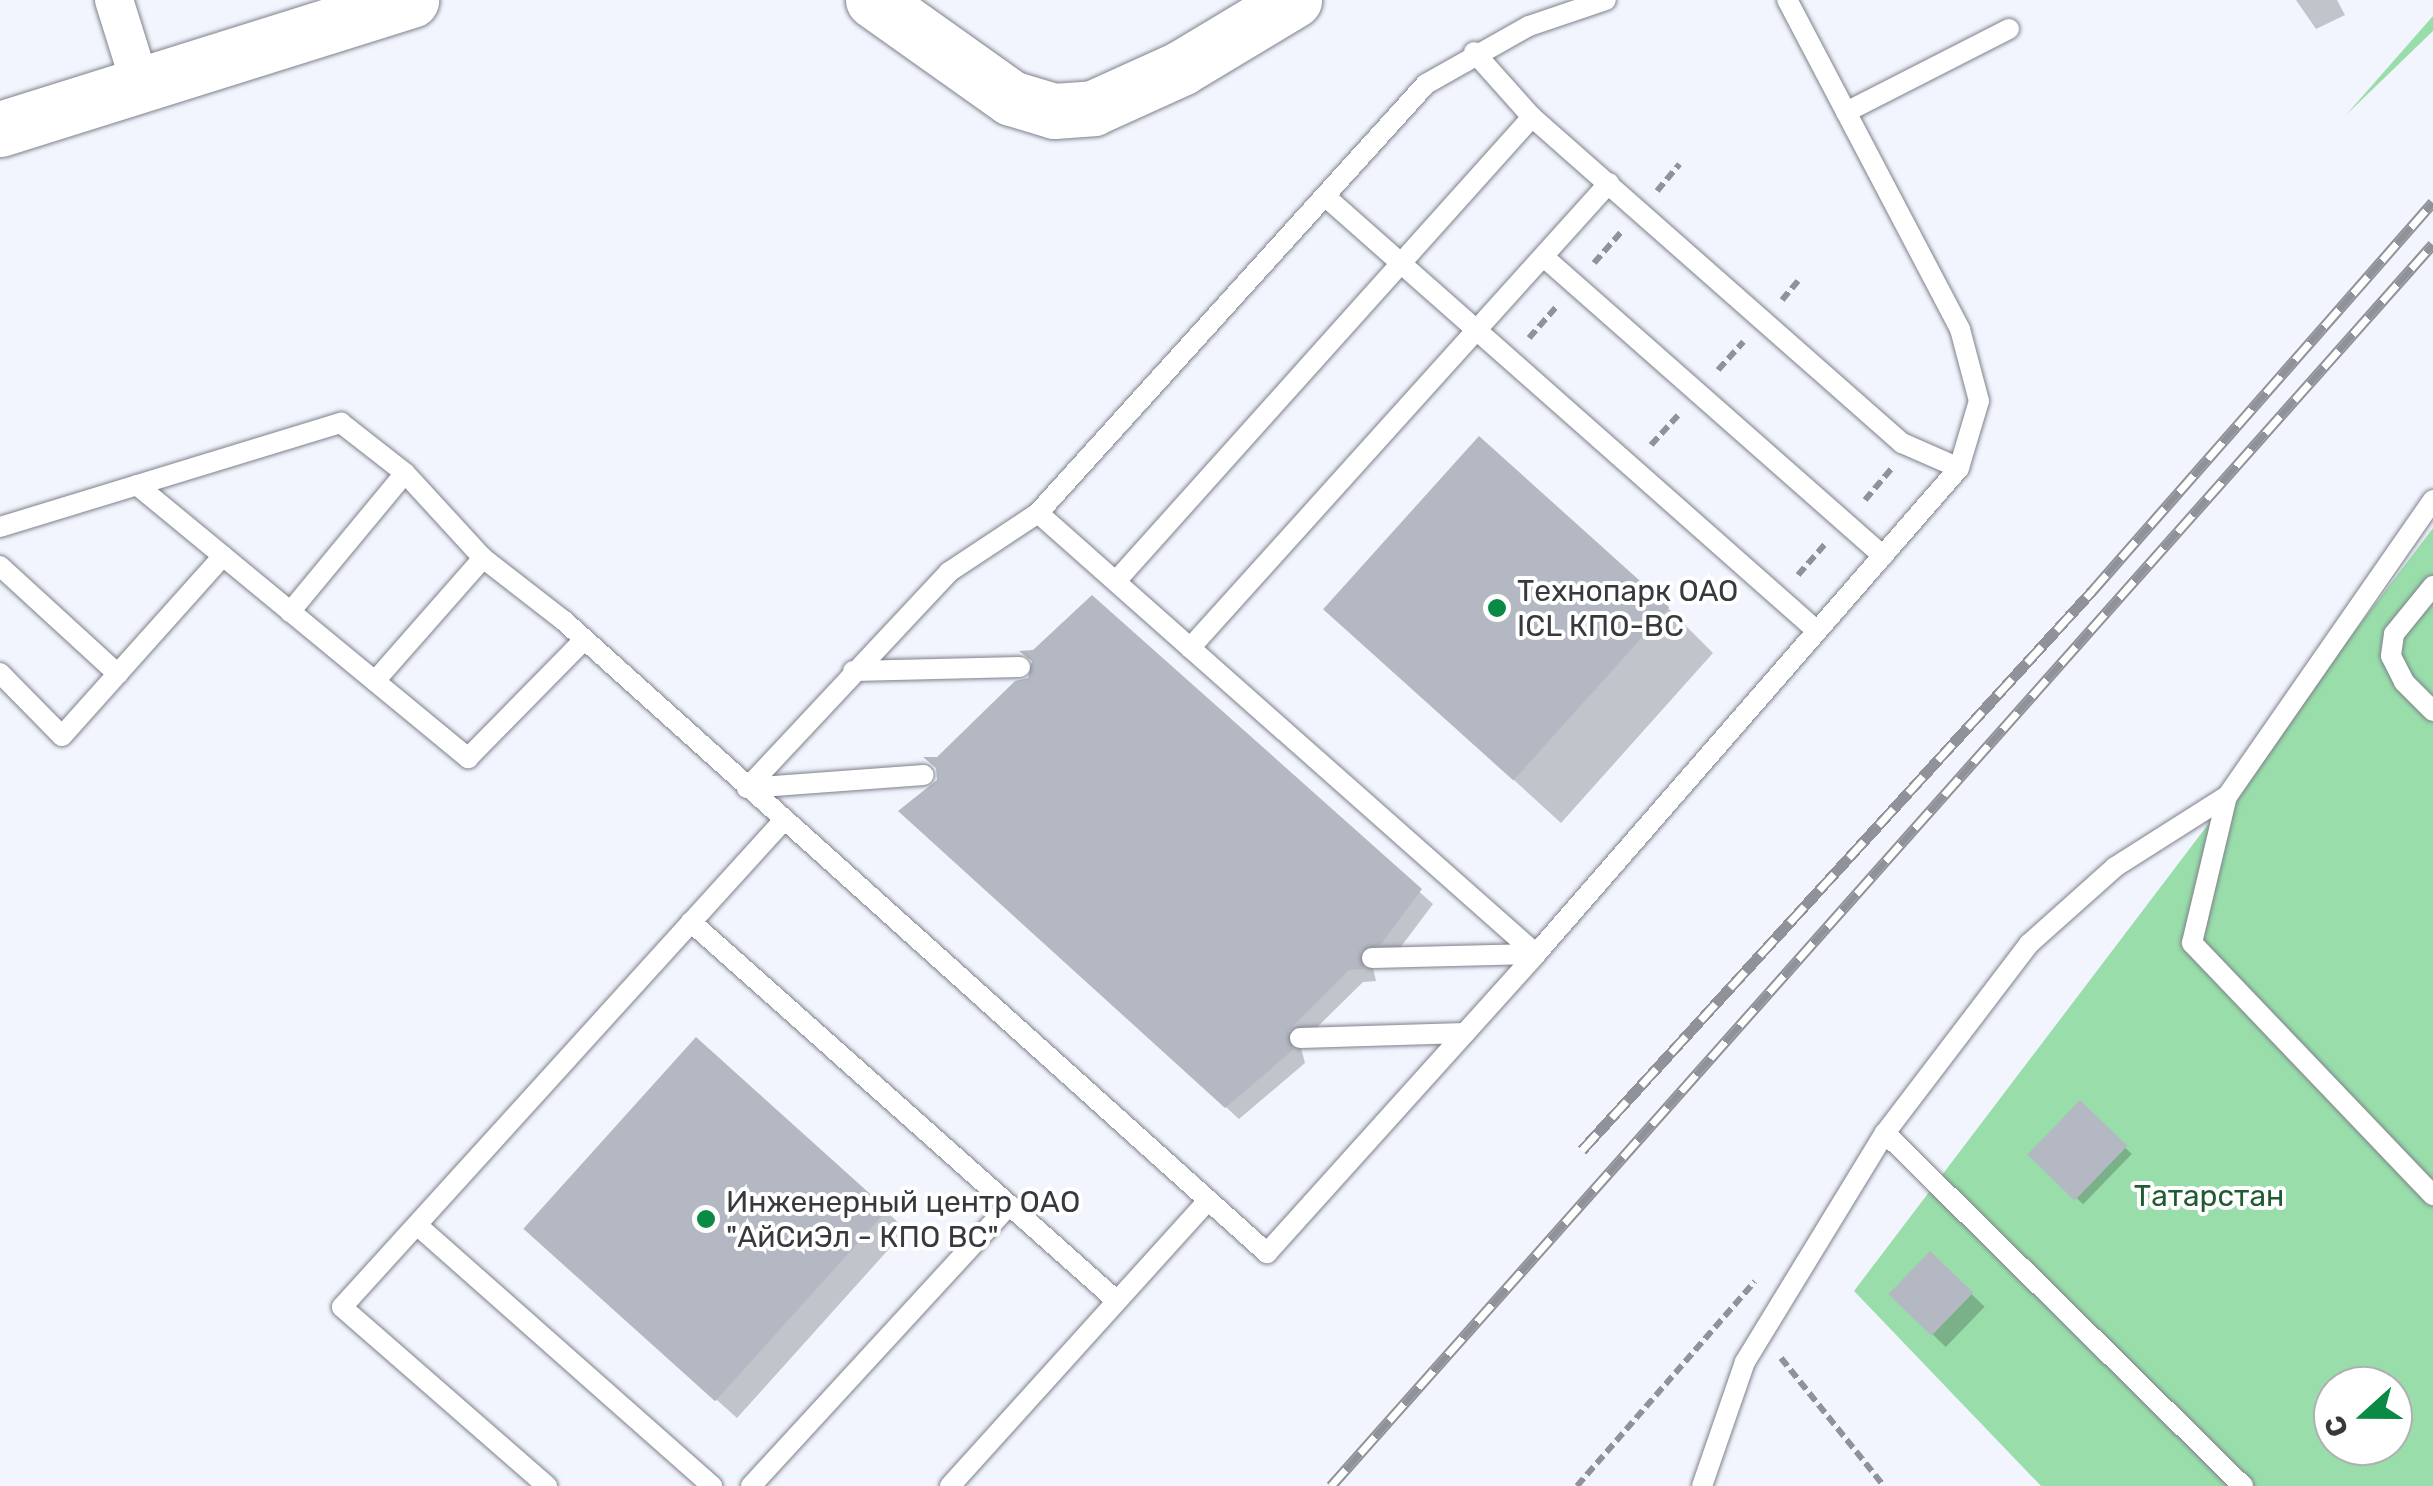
<!DOCTYPE html>
<meta charset="utf-8">
<style>
body{margin:0}
#map{position:relative;width:2433px;height:1486px;overflow:hidden;background:#f2f5fe;font-family:Rubik,sans-serif}
div>[style]{position:absolute}
.green>*{inset:0;background:#99deaa}
.shadow>*{inset:0;background:#0003;transform-origin:0 0}
.building>*{inset:0;background:#b4b8c2;transform-origin:0 0}
.path>*{height:6px;margin-top:-3px;transform-origin:0;background:repeating-linear-gradient(90deg,#8f9298 0 10px,transparent 0 15px)}
.roads{filter:drop-shadow(0 0 2px #7e818b) drop-shadow(0 0 2px #7e818b)}
.lane>*{height:20px;margin:-10px;padding:0 10px;transform-origin:10px;border-radius:10px;background:#fff}
.street>*{height:38px;margin:-19px;padding:0 19px;transform-origin:19px;border-radius:19px;background:#fff}
.secondary>*{height:55px;margin:-27.5px;padding:0 27.5px;transform-origin:27.5px;border-radius:27.5px;background:#fff}
.rail>*{height:11px;margin-top:-5.5px;transform-origin:0;background:repeating-linear-gradient(90deg,#fff 0 22px,#8f9298 0 44px);box-sizing:border-box;border-block:2px solid #8f9298}
.dots>*{width:28px;height:28px;translate:-50% -50%;box-sizing:border-box;border:5px solid #fff;border-radius:50%}
span{translate:-50% -50%;white-space:nowrap;text-align:center;line-height:1.15;-webkit-text-stroke:8px #fff;paint-order:stroke}
.poi-label{font-size:30px;color:#37393d}
.left{translate:0 -50%;text-align:left}
.park-label{font-size:30px;color:#205b34}
.north{position:absolute;left:2313px;top:1366px;width:100px;height:100px;box-sizing:border-box;background:#fff;border:2px solid #afb0b1;border-radius:50%;rotate:249deg;font-size:28px;font-weight:700;line-height:40px;text-align:center;color:#37393d}
.north::after{content:'';display:block;margin:auto;width:35px;height:45px;background:#0b8a46;clip-path:polygon(50% 0,100% 100%,50% 72%,0 100%)}
</style>
<div id="map">
<div class="green">
<i style="clip-path:polygon(2433px 16px,2433px 31px,2346px 115px)"></i>
<i style="clip-path:polygon(evenodd,2433px 528px,2433px 1486px,2041px 1486px,1854px 1291px,2433px 528px,2333px 1386px,2393px 1386px,2393px 1446px,2333px 1446px,2333px 1386px)"></i>
</div>
<div class="shadow">
<i style="clip-path:polygon(2296px 0,2337px 0,2345px 15px,2316px 29px)"></i>
<i style="clip-path:polygon(1092px 598px,1433px 904px,1394px 956px,1372px 963px,1376px 981px,1363px 982px,1300px 1044px,1305px 1063px,1239px 1119px,914px 824px,939px 781px,938px 759px,1030px 680px,1034px 653px)"></i>
<i style="clip-path:polygon(1668px 608px,1713px 653px,1561px 823px,1328px 610px)"></i>
<i style="left:2080px;top:1104px;width:72px;height:70px;rotate:44deg"></i>
<i style="clip-path:polygon(886px 1211px,906px 1230px,737px 1418px,547px 1248px)"></i>
<i style="left:1930px;top:1254px;width:76px;height:56px;rotate:44deg"></i>
</div>
<div class="building">
<i style="left:1479px;top:436px;width:256px;height:233px;rotate:42deg"></i>
<i style="clip-path:polygon(1092px 595px,1422px 889px,1381px 944px,1360px 951px,1364px 969px,1349px 970px,1288px 1031px,1293px 1050px,1225px 1108px,898px 811px,937px 780px,936px 768px,923px 757px,937px 757px,1015px 681px,1028px 678px,1032px 661px,1019px 651px,1033px 650px)"></i>
<i style="left:696px;top:1037px;width:258px;height:258px;rotate:42deg"></i>
<i style="left:2080px;top:1100px;width:66px;height:76px;rotate:44deg"></i>
<i style="left:1930px;top:1251px;width:60px;height:60px;rotate:44deg"></i>
</div>
<div class="path">
<i style="left:1657px;top:191px;width:35px;rotate:-50deg"></i>
<i style="left:1594px;top:263px;width:43px;rotate:-48.8deg"></i>
<i style="left:1782px;top:300px;width:25px;rotate:-50deg"></i>
<i style="left:1529px;top:338px;width:43px;rotate:-48.8deg"></i>
<i style="left:1718px;top:370px;width:38px;rotate:-48deg"></i>
<i style="left:1651px;top:445px;width:43px;rotate:-47.8deg"></i>
<i style="left:1865px;top:500px;width:42px;rotate:-49.8deg"></i>
<i style="left:1798px;top:575px;width:43px;rotate:-48.8deg"></i>
<i style="left:1781px;top:1358px;width:164px;rotate:51.2deg"></i>
<i style="left:1577px;top:1486px;width:271px;rotate:-49deg"></i>
</div>
<div class="roads">
<div class="lane">
<i style="left:1474px;top:52px;width:87px;rotate:48.3deg"></i>
<i style="left:1532px;top:117px;width:493px;rotate:41.4deg"></i>
<i style="left:1902px;top:443px;width:62px;rotate:23.7deg"></i>
<i style="left:1846px;top:112px;width:183px;rotate:-27deg"></i>
<i style="left:1326px;top:197px;width:654px;rotate:41.47deg"></i>
<i style="left:1544px;top:257px;width:452px;rotate:41.4deg"></i>
<i style="left:137px;top:485px;width:112px;rotate:39.5deg"></i>
<i style="left:2433px;top:500px;width:361px;rotate:124.8deg"></i>
<i style="left:2227px;top:796px;width:151px;rotate:103.4deg"></i>
<i style="left:2192px;top:943px;width:349px;rotate:46.3deg"></i>
<i style="left:0;top:527px;width:357px;rotate:-17deg"></i>
<i style="left:341px;top:423px;width:81px;rotate:38deg"></i>
<i style="left:405px;top:473px;width:115px;rotate:47.5deg"></i>
<i style="left:483px;top:558px;width:101px;rotate:37.8deg"></i>
<i style="left:563px;top:620px;width:947px;rotate:41.96deg"></i>
<i style="left:1267px;top:1253px;width:402px;rotate:-48deg"></i>
<i style="left:1536px;top:954px;width:665px;rotate:-138.47deg"></i>
<i style="left:0;top:566px;width:160px;rotate:42.5deg"></i>
<i style="left:1117px;top:580px;width:622px;rotate:-48.13deg"></i>
<i style="left:2433px;top:586px;width:62px;rotate:129.1deg"></i>
<i style="left:2394px;top:634px;width:22px;rotate:98deg"></i>
<i style="left:2391px;top:656px;width:29px;rotate:63deg"></i>
<i style="left:2404px;top:682px;width:41px;rotate:45deg"></i>
<i style="left:290px;top:612px;width:180px;rotate:-50.4deg"></i>
<i style="left:1190px;top:648px;width:626px;rotate:-47.98deg"></i>
<i style="left:853px;top:671px;width:167px;rotate:-1.4deg"></i>
<i style="left:0;top:673px;width:88px;rotate:45.5deg"></i>
<i style="left:62px;top:736px;width:241px;rotate:-48.2deg"></i>
<i style="left:223px;top:556px;width:318px;rotate:39.5deg"></i>
<i style="left:468px;top:758px;width:165px;rotate:-45.5deg"></i>
<i style="left:375px;top:681px;width:164px;rotate:-48.7deg"></i>
<i style="left:747px;top:788px;width:296px;rotate:-46.9deg"></i>
<i style="left:949px;top:572px;width:107px;rotate:-33.5deg"></i>
<i style="left:1038px;top:513px;width:578px;rotate:-47.87deg"></i>
<i style="left:1426px;top:84px;width:118px;rotate:-29.4deg"></i>
<i style="left:1529px;top:26px;width:81px;rotate:-18.7deg"></i>
<i style="left:747px;top:788px;width:177px;rotate:-4.2deg"></i>
<i style="left:691px;top:922px;width:570px;rotate:41.66deg"></i>
<i style="left:1372px;top:958px;width:164px;rotate:-1.4deg"></i>
<i style="left:1536px;top:954px;width:644px;rotate:-48.96deg"></i>
<i style="left:1959px;top:468px;width:70px;rotate:-73.4deg"></i>
<i style="left:1979px;top:401px;width:74px;rotate:-104.8deg"></i>
<i style="left:1960px;top:329px;width:372px;rotate:-117.7deg"></i>
<i style="left:1300px;top:1038px;width:165px;rotate:-1.7deg"></i>
<i style="left:1885px;top:1133px;width:503px;rotate:44.6deg"></i>
<i style="left:417px;top:1225px;width:394px;rotate:41.5deg"></i>
<i style="left:547px;top:1486px;width:272px;rotate:-138.9deg"></i>
<i style="left:342px;top:1307px;width:658px;rotate:-47.77deg"></i>
<i style="left:751px;top:1486px;width:381px;rotate:-47.4deg"></i>
<i style="left:950px;top:1486px;width:385px;rotate:-47.9deg"></i>
<i style="left:1702px;top:1486px;width:131px;rotate:-70.9deg"></i>
<i style="left:1745px;top:1362px;width:268px;rotate:-58.6deg"></i>
<i style="left:1885px;top:1133px;width:238px;rotate:-52.7deg"></i>
<i style="left:2029px;top:944px;width:115px;rotate:-41.8deg"></i>
<i style="left:2115px;top:867px;width:133px;rotate:-32.4deg"></i>
</div>
<div class="street">
<i style="left:114px;top:0;width:87px;rotate:72.6deg"></i>
</div>
<div class="secondary">
<i style="left:873px;top:0;width:169px;rotate:35.4deg"></i>
<i style="left:1011px;top:98px;width:45px;rotate:16.8deg"></i>
<i style="left:1054px;top:111px;width:39px;rotate:-4deg"></i>
<i style="left:1093px;top:108px;width:97px;rotate:-24.4deg"></i>
<i style="left:1181px;top:68px;width:132px;rotate:-31deg"></i>
<i style="left:0;top:129px;width:431px;rotate:-17.4deg"></i>
</div>
</div>
<div class="rail">
<i style="left:1582px;top:1150px;width:757px;rotate:-47.62deg"></i>
<i style="left:2092px;top:591px;width:517px;rotate:-48.76deg"></i>
<i style="left:1331px;top:1486px;width:1660px;rotate:-48.42deg"></i>
</div>
<div class="dots">
<i style="left:1497px;top:608px;background:#0b8a46"></i>
<i style="left:706px;top:1219px;background:#0b8a46"></i>
</div>
<div class="poi-label">
<span class="left" style="left:1517px;top:608px">Технопарк OAO<br>ICL КПО-ВС</span>
<span class="left" style="left:726px;top:1219px">Инженерный центр ОАО<br>"АйСиЭл - КПО ВС"</span>
</div>
<div class="park-label">
<span style="left:2209px;top:1196px">Татарстан</span>
</div>
<div class="north">С</div>
</div>
